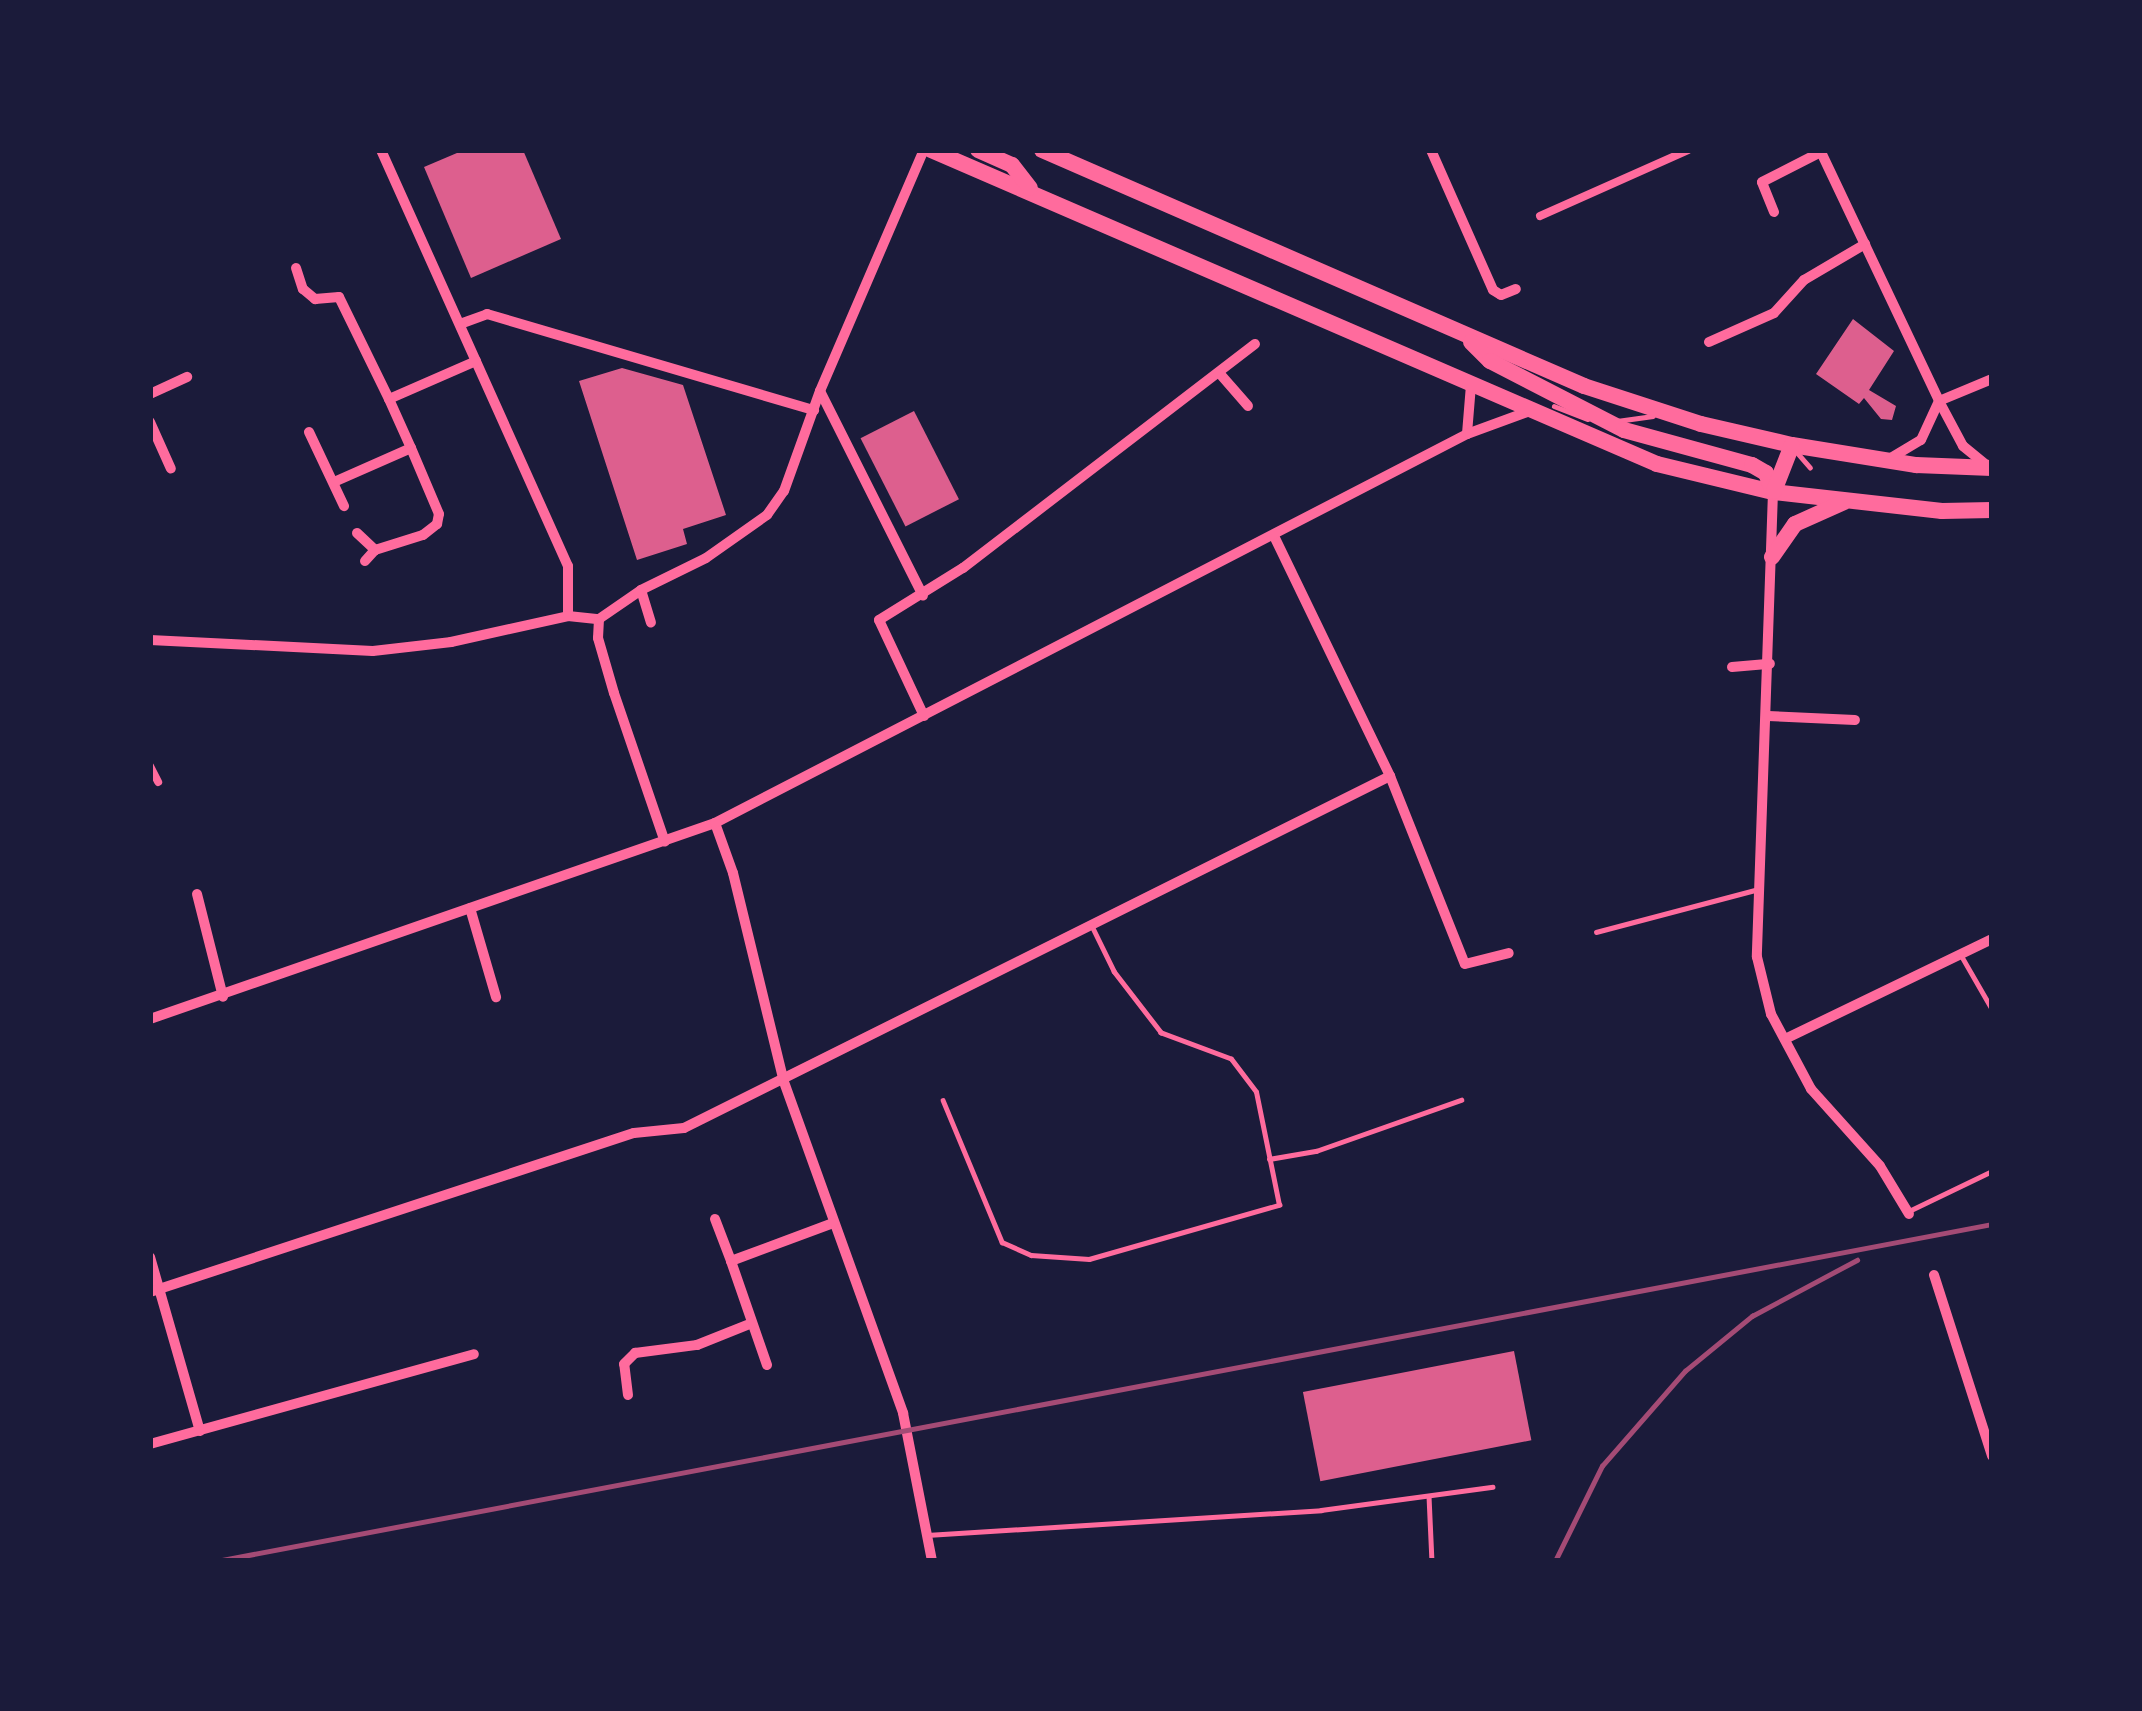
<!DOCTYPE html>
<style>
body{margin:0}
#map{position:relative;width:2142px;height:1711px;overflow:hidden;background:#1b1b3a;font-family:Helvetica,sans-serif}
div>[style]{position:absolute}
.building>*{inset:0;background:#dd5f8e;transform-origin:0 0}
.service>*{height:4.5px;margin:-2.25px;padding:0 2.25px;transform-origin:2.25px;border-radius:2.25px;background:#ff6b9d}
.pedestrian>*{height:8px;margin:-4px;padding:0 4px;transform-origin:4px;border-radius:4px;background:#ff6b9d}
.minor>*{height:10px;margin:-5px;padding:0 5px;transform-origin:5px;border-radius:5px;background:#ff6b9d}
.primary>*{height:16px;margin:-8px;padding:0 8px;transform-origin:8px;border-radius:8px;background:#ff6b9d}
.rail>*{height:4.5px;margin:-2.25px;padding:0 2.25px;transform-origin:2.25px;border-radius:2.25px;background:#a44b75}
span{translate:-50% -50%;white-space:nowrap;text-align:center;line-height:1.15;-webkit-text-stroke:10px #1b1b3a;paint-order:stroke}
.frame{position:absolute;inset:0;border:153px solid #1b1b3a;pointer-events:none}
</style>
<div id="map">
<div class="building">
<i style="clip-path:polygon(464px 150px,523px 150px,561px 239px,471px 278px,424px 167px)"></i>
<i style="clip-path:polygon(1853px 319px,1894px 351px,1869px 390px,1896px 406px,1892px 420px,1881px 419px,1864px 398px,1859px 404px,1816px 374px)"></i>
<i style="clip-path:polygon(622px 368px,683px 385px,726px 515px,683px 529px,687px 544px,637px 560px,579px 381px)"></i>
<i style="left:914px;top:411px;width:99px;height:60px;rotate:63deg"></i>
<i style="left:1514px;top:1351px;width:91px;height:215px;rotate:79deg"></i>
</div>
<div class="service">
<i style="left:1554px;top:406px;width:36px;rotate:21deg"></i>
<i style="left:1617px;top:421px;width:36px;rotate:-8deg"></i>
<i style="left:1795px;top:450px;width:23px;rotate:49deg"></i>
<i style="left:1596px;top:932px;width:164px;rotate:-14.8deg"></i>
<i style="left:1961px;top:955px;width:62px;rotate:60.1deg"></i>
<i style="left:943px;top:1100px;width:154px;rotate:67.4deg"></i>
<i style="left:1002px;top:1242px;width:32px;rotate:24deg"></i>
<i style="left:1031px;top:1255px;width:58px;rotate:3.9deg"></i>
<i style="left:1089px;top:1259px;width:198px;rotate:-15.9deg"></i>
<i style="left:1279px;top:1205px;width:115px;rotate:-101.5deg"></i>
<i style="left:1256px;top:1092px;width:41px;rotate:-127.1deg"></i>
<i style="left:1231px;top:1059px;width:75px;rotate:-159.6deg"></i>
<i style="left:1161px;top:1033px;width:77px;rotate:-127.6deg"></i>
<i style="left:1114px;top:972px;width:52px;rotate:-116.1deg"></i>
<i style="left:1269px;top:1159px;width:48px;rotate:-9.7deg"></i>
<i style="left:1316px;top:1151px;width:154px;rotate:-19.4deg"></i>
<i style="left:1911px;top:1210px;width:90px;rotate:-25.7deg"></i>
<i style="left:1429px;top:1496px;width:65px;rotate:87.4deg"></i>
<i style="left:927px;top:1535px;width:395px;rotate:-3.6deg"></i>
<i style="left:1321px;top:1510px;width:173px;rotate:-7.7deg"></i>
</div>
<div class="pedestrian">
<i style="left:1540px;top:216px;width:162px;rotate:-24deg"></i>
<i style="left:150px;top:766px;width:18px;rotate:63deg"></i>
</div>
<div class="minor">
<i style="left:381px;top:150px;width:456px;rotate:65.8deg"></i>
<i style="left:568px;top:566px;width:50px;rotate:90deg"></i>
<i style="left:1431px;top:150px;width:153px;rotate:66.1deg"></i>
<i style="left:1493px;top:290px;width:9px;rotate:32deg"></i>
<i style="left:1501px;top:295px;width:16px;rotate:-22deg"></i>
<i style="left:1820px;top:150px;width:278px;rotate:64.6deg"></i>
<i style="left:1939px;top:401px;width:57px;rotate:-22.5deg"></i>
<i style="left:1774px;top:212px;width:32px;rotate:-112deg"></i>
<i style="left:1762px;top:182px;width:66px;rotate:-27deg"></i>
<i style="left:296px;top:268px;width:22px;rotate:72deg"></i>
<i style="left:303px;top:289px;width:16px;rotate:40deg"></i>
<i style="left:315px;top:299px;width:24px;rotate:-5deg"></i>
<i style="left:339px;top:297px;width:114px;rotate:63.9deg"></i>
<i style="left:460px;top:324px;width:29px;rotate:-20deg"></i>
<i style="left:487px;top:314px;width:341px;rotate:16.4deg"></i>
<i style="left:1709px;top:342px;width:71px;rotate:-24deg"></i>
<i style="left:1774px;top:313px;width:45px;rotate:-47.7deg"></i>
<i style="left:1804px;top:280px;width:71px;rotate:-30.5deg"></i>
<i style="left:1221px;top:375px;width:41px;rotate:48.9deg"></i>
<i style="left:1471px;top:385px;width:49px;rotate:94.7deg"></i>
<i style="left:1467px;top:434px;width:67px;rotate:-20.1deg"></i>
<i style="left:820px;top:391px;width:229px;rotate:63.3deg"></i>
<i style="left:150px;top:394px;width:41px;rotate:-24.7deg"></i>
<i style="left:150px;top:422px;width:51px;rotate:65.9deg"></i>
<i style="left:309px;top:432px;width:82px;rotate:64.7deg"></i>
<i style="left:1889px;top:459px;width:37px;rotate:-31deg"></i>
<i style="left:1921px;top:440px;width:43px;rotate:-65.2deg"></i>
<i style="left:1939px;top:401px;width:51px;rotate:61.9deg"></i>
<i style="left:1963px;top:446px;width:35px;rotate:39deg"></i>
<i style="left:334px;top:482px;width:84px;rotate:-23.8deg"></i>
<i style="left:411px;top:448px;width:54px;rotate:-114.2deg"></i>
<i style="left:389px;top:399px;width:95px;rotate:-23.6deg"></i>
<i style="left:1773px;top:492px;width:465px;rotate:92deg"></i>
<i style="left:1757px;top:957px;width:59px;rotate:76.2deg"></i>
<i style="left:1771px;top:1014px;width:85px;rotate:61.9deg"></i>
<i style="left:1811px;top:1089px;width:103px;rotate:48.1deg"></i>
<i style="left:1880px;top:1166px;width:56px;rotate:58.9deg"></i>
<i style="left:357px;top:533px;width:25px;rotate:43deg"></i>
<i style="left:1274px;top:536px;width:267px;rotate:64.2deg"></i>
<i style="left:1390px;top:776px;width:202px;rotate:68.3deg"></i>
<i style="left:1465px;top:964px;width:45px;rotate:-14deg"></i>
<i style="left:365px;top:561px;width:15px;rotate:-48deg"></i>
<i style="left:375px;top:550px;width:50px;rotate:-17.4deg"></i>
<i style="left:423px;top:535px;width:18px;rotate:-38deg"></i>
<i style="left:437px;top:524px;width:10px;rotate:-79deg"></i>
<i style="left:439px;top:514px;width:72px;rotate:-113deg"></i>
<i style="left:641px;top:590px;width:34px;rotate:73deg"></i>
<i style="left:599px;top:619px;width:19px;rotate:93deg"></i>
<i style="left:598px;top:638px;width:57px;rotate:73.8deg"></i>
<i style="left:614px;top:693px;width:157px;rotate:71.1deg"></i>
<i style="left:150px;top:640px;width:223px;rotate:2.8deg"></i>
<i style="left:373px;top:651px;width:79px;rotate:-6.6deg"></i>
<i style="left:451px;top:642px;width:120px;rotate:-12.5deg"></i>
<i style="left:568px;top:616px;width:31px;rotate:6deg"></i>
<i style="left:599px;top:619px;width:51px;rotate:-34.6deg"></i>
<i style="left:641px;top:590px;width:72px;rotate:-26.2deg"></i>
<i style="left:706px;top:558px;width:75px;rotate:-35.2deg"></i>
<i style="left:767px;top:515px;width:29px;rotate:-55deg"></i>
<i style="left:784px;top:491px;width:106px;rotate:-70.2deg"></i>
<i style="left:820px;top:391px;width:262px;rotate:-66.7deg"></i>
<i style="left:1732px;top:667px;width:38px;rotate:-5deg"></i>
<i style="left:924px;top:716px;width:106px;rotate:-115.1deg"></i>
<i style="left:879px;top:620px;width:99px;rotate:-31.8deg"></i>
<i style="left:963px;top:568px;width:368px;rotate:-37.5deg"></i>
<i style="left:1768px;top:716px;width:87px;rotate:2.6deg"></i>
<i style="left:715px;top:823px;width:53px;rotate:70.2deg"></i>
<i style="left:733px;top:873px;width:215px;rotate:76.3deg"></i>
<i style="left:784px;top:1082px;width:352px;rotate:70.2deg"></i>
<i style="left:903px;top:1413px;width:151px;rotate:78.9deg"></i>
<i style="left:197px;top:894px;width:106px;rotate:75.8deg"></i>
<i style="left:470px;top:908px;width:93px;rotate:73.7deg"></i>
<i style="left:150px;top:1019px;width:598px;rotate:-19.13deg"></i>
<i style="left:715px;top:823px;width:847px;rotate:-27.35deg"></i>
<i style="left:1785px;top:1039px;width:230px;rotate:-25.8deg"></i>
<i style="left:715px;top:1219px;width:45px;rotate:69.1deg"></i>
<i style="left:150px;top:1257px;width:181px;rotate:74deg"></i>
<i style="left:1934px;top:1275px;width:190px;rotate:72.2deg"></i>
<i style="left:150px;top:1292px;width:509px;rotate:-18.19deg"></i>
<i style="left:634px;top:1133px;width:50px;rotate:-5.7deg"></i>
<i style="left:684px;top:1128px;width:789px;rotate:-26.5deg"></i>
<i style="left:767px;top:1365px;width:110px;rotate:-109.1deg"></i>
<i style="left:731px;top:1261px;width:109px;rotate:-20.4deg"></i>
<i style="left:628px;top:1395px;width:31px;rotate:-97deg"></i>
<i style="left:624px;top:1364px;width:16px;rotate:-45deg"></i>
<i style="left:635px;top:1353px;width:63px;rotate:-7.4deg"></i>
<i style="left:697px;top:1345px;width:59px;rotate:-21.8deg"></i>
<i style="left:150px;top:1444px;width:336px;rotate:-15.5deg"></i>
</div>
<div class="primary">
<i style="left:931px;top:150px;width:791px;rotate:23.39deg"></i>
<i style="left:1657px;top:464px;width:119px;rotate:13.6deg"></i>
<i style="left:1773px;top:492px;width:170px;rotate:6.4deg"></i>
<i style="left:1942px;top:511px;width:50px;rotate:-1.1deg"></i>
<i style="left:978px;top:150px;width:37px;rotate:24deg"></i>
<i style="left:1012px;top:165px;width:29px;rotate:52deg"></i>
<i style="left:1042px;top:150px;width:591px;rotate:23.53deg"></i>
<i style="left:1584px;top:386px;width:123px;rotate:18deg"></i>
<i style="left:1701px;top:424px;width:93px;rotate:13deg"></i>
<i style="left:1792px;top:445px;width:126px;rotate:9.2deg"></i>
<i style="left:1916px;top:465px;width:76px;rotate:2.3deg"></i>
<i style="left:1471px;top:342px;width:27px;rotate:45deg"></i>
<i style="left:1490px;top:361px;width:151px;rotate:27.2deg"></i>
<i style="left:1624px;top:430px;width:133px;rotate:15.3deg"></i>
<i style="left:1752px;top:465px;width:16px;rotate:30deg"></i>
<i style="left:1766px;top:473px;width:20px;rotate:70deg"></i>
<i style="left:1774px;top:491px;width:49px;rotate:-68.6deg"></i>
<i style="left:1772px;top:557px;width:40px;rotate:-55.1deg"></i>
<i style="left:1795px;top:524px;width:54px;rotate:-24.2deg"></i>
</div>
<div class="rail">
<i style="left:217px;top:1561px;width:1807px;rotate:-10.75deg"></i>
<i style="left:1555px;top:1561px;width:106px;rotate:-63.7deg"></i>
<i style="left:1602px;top:1466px;width:126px;rotate:-48.9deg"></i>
<i style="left:1685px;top:1371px;width:87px;rotate:-39.4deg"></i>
<i style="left:1752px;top:1316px;width:119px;rotate:-28.1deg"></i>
</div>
<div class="frame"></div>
</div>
